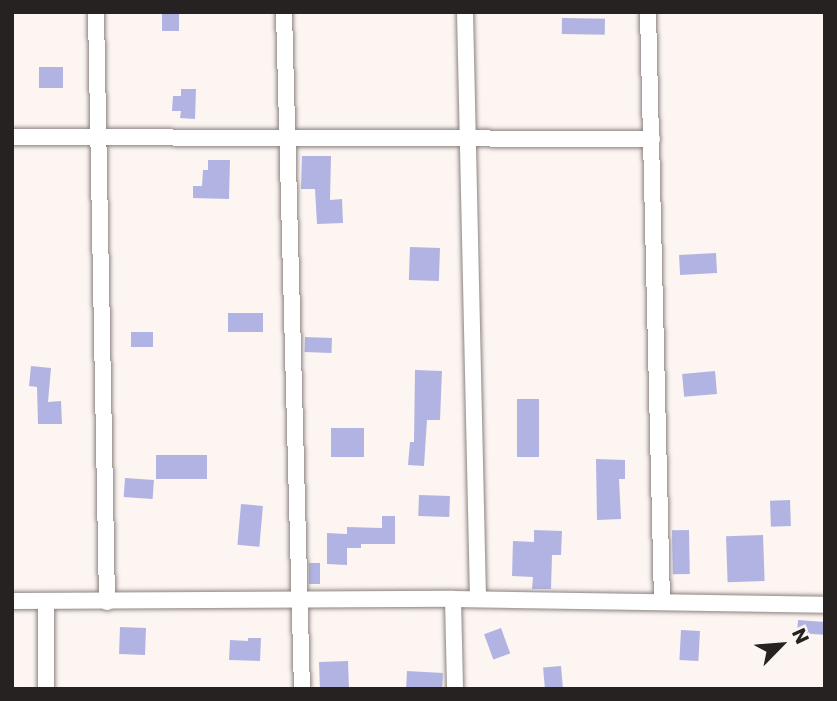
<!DOCTYPE html>
<style>
body{margin:0}
#map{position:relative;width:837px;height:701px;overflow:hidden;background:#fdf5f1;font-family:Poppins,sans-serif}
div>[style]{position:absolute}
.building>*{inset:0;background:#b1b4e2;transform-origin:0 0}
.roads{filter:drop-shadow(0 0 2px #8a8380) drop-shadow(0 0 2px #8a8380)}
.street>*{height:16px;margin:-8px;padding:0 8px;transform-origin:8px;border-radius:8px;background:#fff}
span{translate:-50% -50%;white-space:nowrap;text-align:center;line-height:1.15;-webkit-text-stroke:5px #fdf5f1;paint-order:stroke}
.frame{position:absolute;inset:0;border:14px solid #252221;pointer-events:none}
.north{position:absolute;left:746px;top:610px;width:70px;height:70px;-webkit-text-stroke:5px #fdf5f1;paint-order:stroke;rotate:65deg;font-size:19px;font-weight:700;line-height:28px;text-align:center;color:#252221}
.north::after{content:'';display:block;margin:auto;width:24px;height:32px;background:#252221;clip-path:polygon(50% 0,100% 100%,50% 72%,0 100%)}
</style>
<div id="map">
<div class="building">
<i style="left:162px;top:12px;width:17px;height:19px"></i>
<i style="left:562px;top:18px;width:43px;height:16px;rotate:1deg"></i>
<i style="left:39px;top:67px;width:24px;height:21px"></i>
<i style="clip-path:polygon(181px 89px,196px 89px,195px 119px,180px 118px,181px 111px,172px 111px,173px 96px,181px 96px)"></i>
<i style="clip-path:polygon(302px 156px,331px 156px,330px 200px,342px 199px,343px 223px,317px 224px,315px 189px,301px 189px)"></i>
<i style="clip-path:polygon(208px 160px,230px 160px,229px 199px,193px 198px,193px 186px,202px 186px,203px 170px,208px 170px)"></i>
<i style="left:410px;top:247px;width:30px;height:33px;rotate:2deg"></i>
<i style="left:716px;top:253px;width:20px;height:37px;rotate:87deg"></i>
<i style="left:228px;top:313px;width:35px;height:19px"></i>
<i style="left:131px;top:332px;width:22px;height:15px"></i>
<i style="left:305px;top:337px;width:27px;height:15px;rotate:2deg"></i>
<i style="clip-path:polygon(31px 366px,51px 368px,48px 402px,61px 401px,62px 424px,38px 424px,37px 387px,29px 386px)"></i>
<i style="clip-path:polygon(415px 370px,442px 371px,440px 420px,427px 420px,424px 466px,408px 465px,410px 442px,414px 442px)"></i>
<i style="left:715px;top:371px;width:23px;height:33px;rotate:85deg"></i>
<i style="left:517px;top:399px;width:22px;height:58px"></i>
<i style="left:331px;top:428px;width:33px;height:29px"></i>
<i style="left:156px;top:455px;width:51px;height:24px"></i>
<i style="clip-path:polygon(596px 459px,625px 460px,625px 479px,619px 479px,621px 519px,597px 520px)"></i>
<i style="left:125px;top:478px;width:29px;height:19px;rotate:4deg"></i>
<i style="left:419px;top:495px;width:31px;height:21px;rotate:2deg"></i>
<i style="left:790px;top:500px;width:26px;height:20px;rotate:88deg"></i>
<i style="left:241px;top:504px;width:22px;height:41px;rotate:5deg"></i>
<i style="clip-path:polygon(382px 516px,395px 516px,395px 544px,361px 544px,361px 548px,347px 548px,347px 565px,327px 564px,327px 533px,347px 534px,347px 527px,382px 528px)"></i>
<i style="clip-path:polygon(534px 530px,562px 531px,561px 555px,552px 555px,551px 589px,532px 589px,533px 577px,512px 576px,513px 541px,534px 542px)"></i>
<i style="left:689px;top:530px;width:44px;height:17px;rotate:89deg"></i>
<i style="left:763px;top:535px;width:46px;height:37px;rotate:88deg"></i>
<i style="left:309px;top:563px;width:11px;height:21px"></i>
<i style="left:798px;top:620px;width:27px;height:13px;rotate:4deg"></i>
<i style="left:120px;top:627px;width:26px;height:27px;rotate:2deg"></i>
<i style="left:501px;top:628px;width:27px;height:18px;rotate:70deg"></i>
<i style="left:681px;top:630px;width:19px;height:30px;rotate:3deg"></i>
<i style="clip-path:polygon(248px 638px,261px 638px,260px 661px,229px 660px,230px 640px,248px 641px)"></i>
<i style="left:348px;top:661px;width:28px;height:29px;rotate:88deg"></i>
<i style="left:561px;top:666px;width:21px;height:18px;rotate:85deg"></i>
<i style="left:407px;top:671px;width:36px;height:18px;rotate:3deg"></i>
</div>
<div class="roads">
<div class="street">
<i style="left:96px;top:12px;width:590px;rotate:88.93deg"></i>
<i style="left:284px;top:12px;width:677px;rotate:88.48deg"></i>
<i style="left:465px;top:12px;width:587px;rotate:88.73deg"></i>
<i style="left:648px;top:12px;width:590px;rotate:88.64deg"></i>
<i style="left:12px;top:137px;width:640px;rotate:0.18deg"></i>
<i style="left:453px;top:599px;width:90px;rotate:88.7deg"></i>
<i style="left:12px;top:601px;width:441px;rotate:-0.3deg"></i>
<i style="left:453px;top:599px;width:372px;rotate:0.9deg"></i>
<i style="left:46px;top:689px;width:88px;rotate:-90deg"></i>
</div>
</div>
<div class="frame"></div>
<div class="north">N</div>
</div>
